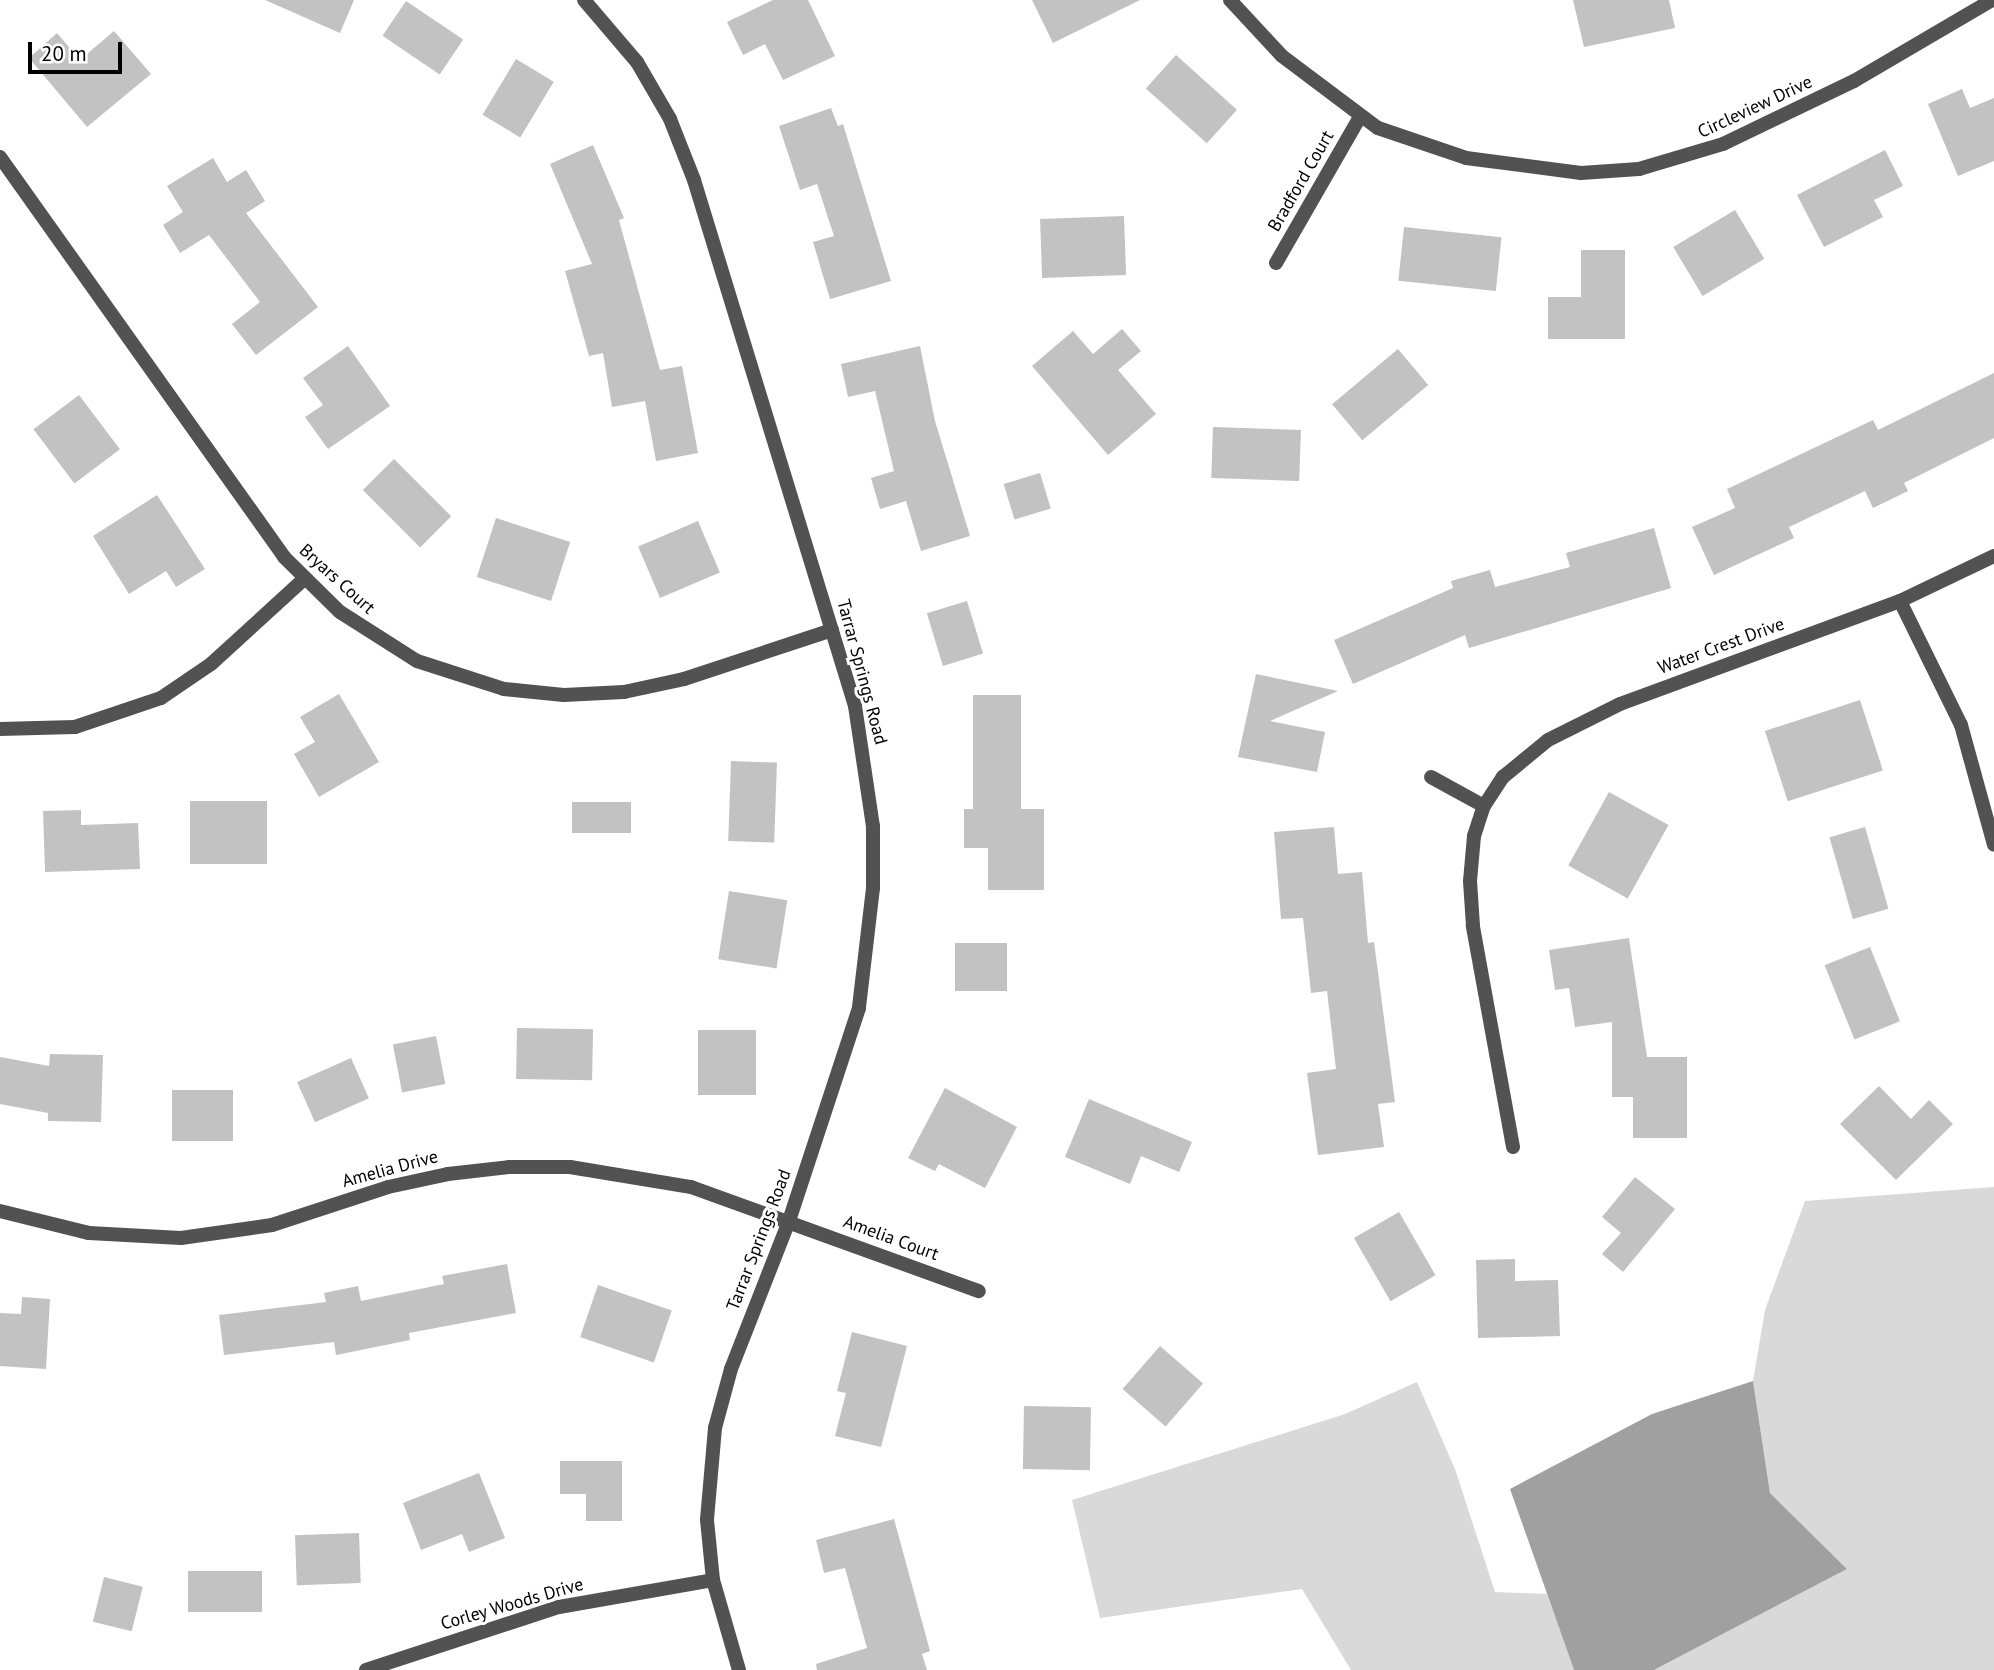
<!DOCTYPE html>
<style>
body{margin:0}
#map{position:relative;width:1994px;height:1670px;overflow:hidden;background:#fff;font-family:"PT Sans",sans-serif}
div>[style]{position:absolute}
.green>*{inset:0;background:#d9d9d9}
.water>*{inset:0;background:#a0a0a0}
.building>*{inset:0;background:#c2c2c2;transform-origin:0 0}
.street>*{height:14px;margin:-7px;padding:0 7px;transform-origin:7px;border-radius:7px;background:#525252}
span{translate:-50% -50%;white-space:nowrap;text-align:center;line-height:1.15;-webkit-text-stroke:6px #fff;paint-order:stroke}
.street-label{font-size:18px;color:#000}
.scale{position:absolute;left:28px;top:42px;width:94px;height:32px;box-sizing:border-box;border:4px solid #000;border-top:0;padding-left:9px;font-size:21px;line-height:24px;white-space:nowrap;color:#000;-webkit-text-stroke:5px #fff;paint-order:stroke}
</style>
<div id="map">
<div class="green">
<i style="clip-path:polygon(1994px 1187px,1994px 1670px,1654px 1670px,1847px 1569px,1770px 1493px,1753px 1381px,1765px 1310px,1805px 1201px)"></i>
<i style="clip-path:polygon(1417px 1382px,1455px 1469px,1495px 1592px,1547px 1594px,1574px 1670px,1351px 1670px,1302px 1589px,1100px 1618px,1072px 1500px,1345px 1414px)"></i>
</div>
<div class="water">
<i style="clip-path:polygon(1753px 1381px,1770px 1493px,1847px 1569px,1654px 1670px,1574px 1670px,1510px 1489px,1652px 1414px)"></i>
</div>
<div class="building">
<i style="clip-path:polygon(265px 0,354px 0,340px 33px)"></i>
<i style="clip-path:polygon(773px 0,808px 0,835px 56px,783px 80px,765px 44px,743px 55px,727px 22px)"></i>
<i style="clip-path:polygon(1032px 0,1140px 0,1053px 43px)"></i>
<i style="clip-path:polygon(1573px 0,1669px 0,1675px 28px,1584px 47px)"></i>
<i style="left:406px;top:1px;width:69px;height:42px;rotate:34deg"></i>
<i style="clip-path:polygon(114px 31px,151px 74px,87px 127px,29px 58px,57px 33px,80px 60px)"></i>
<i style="left:1176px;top:55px;width:82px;height:45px;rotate:42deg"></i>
<i style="left:516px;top:59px;width:44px;height:65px;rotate:31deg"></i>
<i style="clip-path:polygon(1962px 89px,1970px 108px,1994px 98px,1994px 161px,1958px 176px,1928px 104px)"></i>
<i style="clip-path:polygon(831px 108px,838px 126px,843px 124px,891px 281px,830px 299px,813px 242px,834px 236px,817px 184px,800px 190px,779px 126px)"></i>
<i style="clip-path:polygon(593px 145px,624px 218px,619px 220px,660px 370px,682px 366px,698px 453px,656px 461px,645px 401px,612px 407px,603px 353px,589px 356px,565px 271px,592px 264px,550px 164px)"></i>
<i style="clip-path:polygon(1885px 150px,1903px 186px,1874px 200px,1883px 217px,1824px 247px,1797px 195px)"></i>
<i style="clip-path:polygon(213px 158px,227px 182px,246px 170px,265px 201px,246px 213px,318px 307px,256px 355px,232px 324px,260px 302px,209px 235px,180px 253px,163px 225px,183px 212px,167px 186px)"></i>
<i style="left:1735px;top:210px;width:57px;height:72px;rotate:59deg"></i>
<i style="left:1124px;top:216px;width:59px;height:84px;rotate:88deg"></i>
<i style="left:1404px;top:227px;width:98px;height:54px;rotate:6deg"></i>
<i style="clip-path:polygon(1581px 250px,1625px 250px,1625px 339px,1548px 339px,1548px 297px,1581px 297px)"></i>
<i style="clip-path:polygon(1122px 329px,1141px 351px,1118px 370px,1156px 414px,1108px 455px,1032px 366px,1073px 331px,1093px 354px)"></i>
<i style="clip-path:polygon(348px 346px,390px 406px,328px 449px,305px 417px,323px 405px,303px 378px)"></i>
<i style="clip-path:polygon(920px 346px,935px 421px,970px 536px,921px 551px,906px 501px,880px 509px,871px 478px,894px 471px,875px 391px,848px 397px,841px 364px)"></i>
<i style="left:1398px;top:349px;width:47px;height:86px;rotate:50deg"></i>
<i style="clip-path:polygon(1994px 373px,1994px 438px,1904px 483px,1908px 491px,1873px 508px,1865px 491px,1789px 527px,1794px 538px,1714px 575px,1692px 527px,1735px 508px,1727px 489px,1873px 420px,1878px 430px)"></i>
<i style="left:79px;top:395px;width:68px;height:57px;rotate:53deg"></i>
<i style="left:1213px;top:427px;width:88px;height:51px;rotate:2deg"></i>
<i style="left:394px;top:459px;width:81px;height:44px;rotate:45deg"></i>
<i style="left:1040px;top:473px;width:37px;height:38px;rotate:73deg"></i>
<i style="clip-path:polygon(157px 495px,205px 569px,176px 587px,166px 571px,129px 594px,93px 536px)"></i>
<i style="left:496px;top:518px;width:78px;height:62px;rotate:18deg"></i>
<i style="left:698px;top:521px;width:56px;height:65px;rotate:67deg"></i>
<i style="clip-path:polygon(1654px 528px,1671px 588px,1469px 648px,1465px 635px,1353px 684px,1334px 640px,1453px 588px,1451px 581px,1490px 570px,1495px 587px,1570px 567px,1566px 553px)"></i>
<i style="left:967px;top:601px;width:55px;height:42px;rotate:73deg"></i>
<i style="clip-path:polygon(1256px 674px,1338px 691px,1270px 721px,1325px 732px,1317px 772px,1238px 757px)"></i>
<i style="clip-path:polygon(339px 694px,379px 762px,319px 797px,294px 754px,315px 742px,300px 717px)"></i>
<i style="clip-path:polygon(973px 695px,1021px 695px,1021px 809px,1044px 809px,1044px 890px,988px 890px,988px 848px,964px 848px,964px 809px,973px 809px)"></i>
<i style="left:1860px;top:700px;width:74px;height:100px;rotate:72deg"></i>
<i style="left:731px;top:761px;width:46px;height:80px;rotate:2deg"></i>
<i style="left:1609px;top:792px;width:68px;height:84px;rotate:29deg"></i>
<i style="left:190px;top:801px;width:77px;height:63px"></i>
<i style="left:572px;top:802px;width:59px;height:31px"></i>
<i style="clip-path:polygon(81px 810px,81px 825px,138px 823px,140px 869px,45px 872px,43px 811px)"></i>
<i style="clip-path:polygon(1334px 827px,1338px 874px,1362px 872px,1368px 943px,1374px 942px,1395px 1102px,1378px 1104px,1384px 1147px,1318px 1155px,1307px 1073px,1336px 1069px,1327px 991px,1311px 993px,1303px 918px,1281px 919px,1274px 832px)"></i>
<i style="left:1865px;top:827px;width:85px;height:37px;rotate:74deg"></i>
<i style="left:729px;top:891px;width:59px;height:69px;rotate:9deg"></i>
<i style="clip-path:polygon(1629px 938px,1647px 1057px,1687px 1057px,1687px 1138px,1633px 1138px,1633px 1097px,1612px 1097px,1612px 1022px,1575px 1027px,1569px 988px,1555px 990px,1549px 950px)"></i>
<i style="left:955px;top:943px;width:52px;height:48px"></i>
<i style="left:1870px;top:947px;width:80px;height:49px;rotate:68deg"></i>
<i style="left:517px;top:1028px;width:76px;height:51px;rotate:1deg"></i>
<i style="left:698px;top:1030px;width:58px;height:65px"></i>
<i style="left:436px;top:1036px;width:49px;height:44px;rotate:79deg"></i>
<i style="clip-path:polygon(50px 1054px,103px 1055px,101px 1122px,48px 1121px,48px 1113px,0 1104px,0 1057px,49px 1066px)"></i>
<i style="left:351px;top:1058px;width:44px;height:59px;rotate:66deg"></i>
<i style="clip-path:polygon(1879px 1086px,1911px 1119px,1929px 1100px,1953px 1124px,1896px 1180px,1840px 1124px)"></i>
<i style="clip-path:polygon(945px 1088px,1017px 1127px,985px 1188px,939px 1164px,935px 1171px,908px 1158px)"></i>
<i style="left:172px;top:1090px;width:61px;height:51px"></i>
<i style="clip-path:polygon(1089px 1099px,1192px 1142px,1179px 1172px,1141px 1156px,1130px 1184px,1065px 1157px)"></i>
<i style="clip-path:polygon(1635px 1177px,1675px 1209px,1623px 1272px,1602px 1254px,1621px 1233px,1602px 1217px)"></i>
<i style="left:1399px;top:1212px;width:73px;height:52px;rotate:60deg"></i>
<i style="clip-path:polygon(1515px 1259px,1515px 1281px,1558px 1280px,1560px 1336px,1478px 1338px,1476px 1260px)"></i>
<i style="clip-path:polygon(507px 1264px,516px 1313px,409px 1333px,410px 1340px,336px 1355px,334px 1342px,224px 1355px,219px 1315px,326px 1302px,324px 1293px,358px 1286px,361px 1301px,444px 1284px,442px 1276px)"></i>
<i style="left:598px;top:1285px;width:78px;height:55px;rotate:19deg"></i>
<i style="clip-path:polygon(22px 1297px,50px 1299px,46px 1369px,0 1366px,0 1313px,21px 1314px)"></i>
<i style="clip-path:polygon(852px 1332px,907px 1346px,881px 1447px,835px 1436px,846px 1393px,837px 1391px)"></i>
<i style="left:1160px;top:1346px;width:57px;height:57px;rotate:41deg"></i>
<i style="left:1024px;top:1406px;width:67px;height:63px;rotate:1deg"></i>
<i style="clip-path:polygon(560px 1461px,622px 1461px,622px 1521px,586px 1521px,586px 1494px,560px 1494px)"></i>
<i style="clip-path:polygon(479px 1473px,505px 1538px,469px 1552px,462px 1534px,421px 1550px,403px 1503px)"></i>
<i style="clip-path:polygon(894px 1519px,930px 1651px,922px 1654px,927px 1670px,817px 1670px,816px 1664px,867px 1648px,845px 1568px,824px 1573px,816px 1540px)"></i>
<i style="left:359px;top:1533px;width:50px;height:64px;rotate:88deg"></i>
<i style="left:188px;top:1571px;width:74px;height:41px"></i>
<i style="left:104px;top:1577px;width:40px;height:46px;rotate:14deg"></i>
</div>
<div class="street">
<i style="left:584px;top:0;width:82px;rotate:49.5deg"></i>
<i style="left:637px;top:62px;width:66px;rotate:59.9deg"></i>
<i style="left:670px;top:119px;width:66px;rotate:68.5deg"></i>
<i style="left:694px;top:180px;width:550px;rotate:72.98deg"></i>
<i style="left:855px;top:706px;width:121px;rotate:81.5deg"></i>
<i style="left:873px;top:826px;width:62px;rotate:90deg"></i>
<i style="left:873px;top:888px;width:121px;rotate:96.7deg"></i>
<i style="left:859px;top:1008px;width:224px;rotate:108.2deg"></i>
<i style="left:789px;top:1221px;width:159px;rotate:111.4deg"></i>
<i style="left:731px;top:1369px;width:61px;rotate:105.2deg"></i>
<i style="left:715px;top:1428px;width:92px;rotate:95deg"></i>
<i style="left:707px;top:1520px;width:60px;rotate:84.3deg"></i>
<i style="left:713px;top:1580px;width:94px;rotate:73.9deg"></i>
<i style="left:1230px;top:0;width:76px;rotate:47.1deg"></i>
<i style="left:1282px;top:56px;width:120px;rotate:36.9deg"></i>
<i style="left:1378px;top:128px;width:93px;rotate:18.8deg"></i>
<i style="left:1466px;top:158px;width:116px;rotate:7.4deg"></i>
<i style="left:1581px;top:173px;width:58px;rotate:-3.9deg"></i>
<i style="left:1639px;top:169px;width:88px;rotate:-16.6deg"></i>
<i style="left:1723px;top:144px;width:145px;rotate:-25.7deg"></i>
<i style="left:1854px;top:81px;width:160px;rotate:-30.4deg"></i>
<i style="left:0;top:157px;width:491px;rotate:54.6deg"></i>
<i style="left:284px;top:557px;width:78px;rotate:44.5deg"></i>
<i style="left:340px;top:612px;width:91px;rotate:32.5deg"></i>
<i style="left:417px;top:661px;width:91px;rotate:17.8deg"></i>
<i style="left:504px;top:689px;width:60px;rotate:5.7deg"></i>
<i style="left:564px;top:695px;width:60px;rotate:-2.9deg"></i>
<i style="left:624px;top:692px;width:61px;rotate:-12.2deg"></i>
<i style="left:684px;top:679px;width:156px;rotate:-18.3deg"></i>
<i style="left:1276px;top:263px;width:168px;rotate:-60.1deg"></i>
<i style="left:1900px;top:601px;width:138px;rotate:63.8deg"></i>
<i style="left:1961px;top:725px;width:124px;rotate:74.6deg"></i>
<i style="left:0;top:729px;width:75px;rotate:-1.5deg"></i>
<i style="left:75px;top:727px;width:91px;rotate:-18.6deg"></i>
<i style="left:161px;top:698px;width:60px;rotate:-34.2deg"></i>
<i style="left:211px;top:664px;width:126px;rotate:-42.4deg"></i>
<i style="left:1431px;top:777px;width:60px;rotate:28.7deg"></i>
<i style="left:1513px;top:1147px;width:225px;rotate:-100.3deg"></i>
<i style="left:1473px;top:926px;width:45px;rotate:-93.8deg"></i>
<i style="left:1470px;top:881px;width:45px;rotate:-84.9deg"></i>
<i style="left:1474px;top:836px;width:32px;rotate:-72deg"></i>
<i style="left:1484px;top:806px;width:35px;rotate:-57deg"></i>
<i style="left:1503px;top:777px;width:58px;rotate:-39.4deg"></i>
<i style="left:1548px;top:740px;width:80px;rotate:-26.6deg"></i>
<i style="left:1620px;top:704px;width:298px;rotate:-20.2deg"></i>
<i style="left:1900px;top:601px;width:104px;rotate:-25.6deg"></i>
<i style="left:0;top:1211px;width:92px;rotate:13.9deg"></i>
<i style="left:89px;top:1233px;width:92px;rotate:3.1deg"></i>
<i style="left:181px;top:1238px;width:92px;rotate:-8.1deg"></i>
<i style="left:272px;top:1225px;width:122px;rotate:-18.1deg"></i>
<i style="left:388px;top:1187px;width:61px;rotate:-12.2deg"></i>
<i style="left:448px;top:1174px;width:61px;rotate:-6.5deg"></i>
<i style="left:509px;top:1167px;width:61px"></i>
<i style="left:570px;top:1167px;width:123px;rotate:9.4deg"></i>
<i style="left:691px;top:1187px;width:306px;rotate:19.9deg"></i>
<i style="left:366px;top:1670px;width:203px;rotate:-18.1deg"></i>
<i style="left:559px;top:1607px;width:156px;rotate:-9.9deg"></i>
</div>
<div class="street-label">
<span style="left:1755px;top:107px;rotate:-25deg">Circleview Drive</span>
<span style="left:1301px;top:181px;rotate:-60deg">Bradford Court</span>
<span style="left:337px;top:579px;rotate:42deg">Bryars Court</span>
<span style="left:1721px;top:646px;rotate:-20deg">Water Crest Drive</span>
<span style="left:862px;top:672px;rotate:75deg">Tarrar Springs Road</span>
<span style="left:390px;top:1169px;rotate:-15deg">Amelia Drive</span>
<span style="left:891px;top:1238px;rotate:20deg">Amelia Court</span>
<span style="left:759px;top:1240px;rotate:-69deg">Tarrar Springs Road</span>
<span style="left:512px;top:1604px;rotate:-16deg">Corley Woods Drive</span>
</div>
<div class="scale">20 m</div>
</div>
